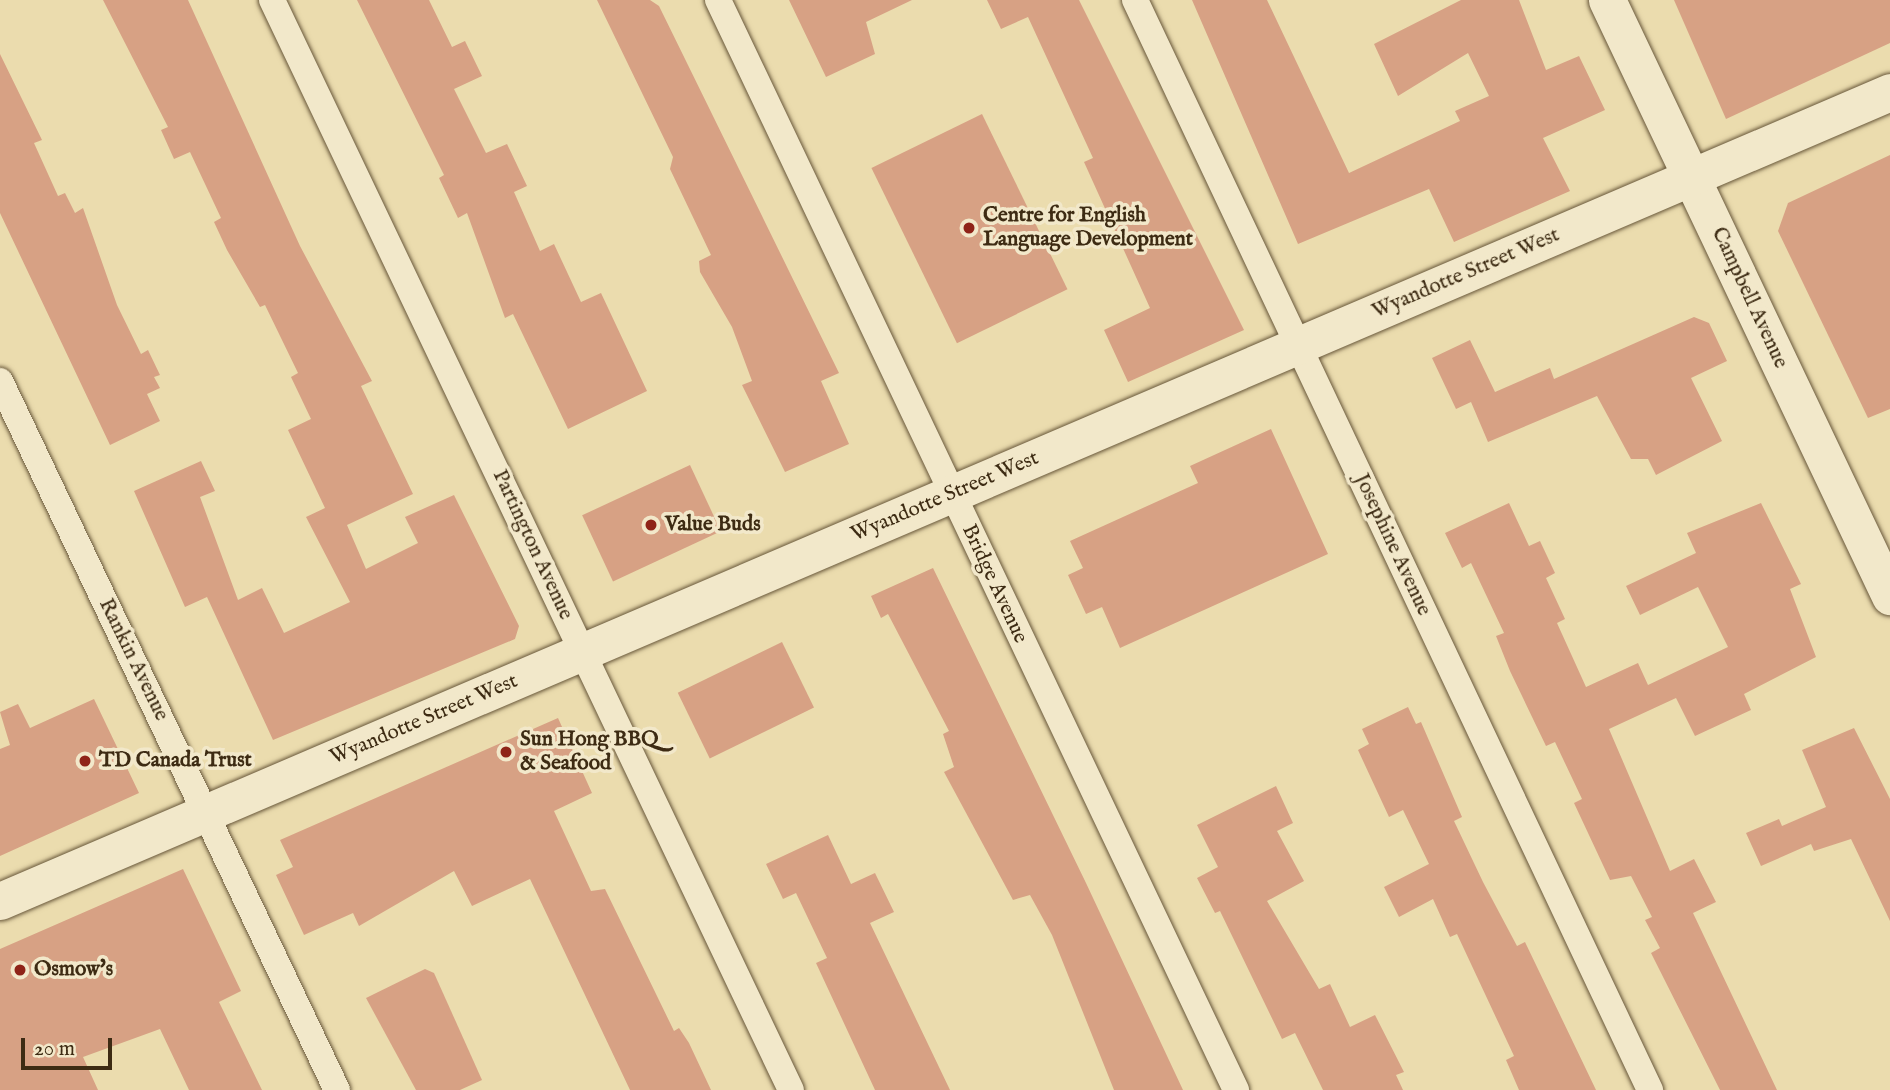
<!DOCTYPE html>
<style>
body{margin:0}
#map{position:relative;width:1890px;height:1090px;overflow:hidden;background:#ebdcae;font-family:"IM FELL English",serif}
div>[style]{position:absolute}
.building>*{inset:0;background:#d7a184;transform-origin:0 0}
.roads{filter:drop-shadow(0 0 2px #68573a) drop-shadow(0 0 2px #68573a)}
.street>*{height:26px;margin:-13px;padding:0 13px;transform-origin:13px;border-radius:13px;background:#f2e8ca}
.secondary>*{height:37px;margin:-18.5px;padding:0 18.5px;transform-origin:18.5px;border-radius:18.5px;background:#f2e8ca}
.dots>*{width:19px;height:19px;translate:-50% -50%;box-sizing:border-box;border:4px solid #f2e8ca;border-radius:50%}
span{translate:-50% -50%;white-space:nowrap;text-align:center;line-height:1.15;-webkit-text-stroke:7px #f2e8ca;paint-order:stroke}
.poi-label{font-size:21px;color:#3d2b13;font-weight:700}
.left{translate:0 -50%;text-align:left}
.street-label{font-size:21px;color:#3d2b13}
.scale{position:absolute;left:21px;top:1038px;width:91px;height:32px;box-sizing:border-box;border:4px solid #3d2b13;border-top:0;padding-left:9px;font-size:21px;line-height:24px;white-space:nowrap;color:#3d2b13;-webkit-text-stroke:5px #f2e8ca;paint-order:stroke}
</style>
<div id="map">
<div class="building">
<i style="clip-path:polygon(103px 0,188px 0,300px 246px,372px 381px,361px 386px,413px 494px,347px 525px,366px 569px,418px 543px,405px 517px,454px 495px,519px 626px,515px 639px,273px 740px,207px 597px,185px 607px,134px 491px,201px 461px,215px 491px,200px 497px,238px 600px,262px 588px,284px 633px,350px 602px,306px 517px,325px 508px,288px 430px,311px 419px,291px 377px,298px 373px,265px 305px,260px 307px,227px 250px,214px 222px,221px 218px,190px 152px,174px 159px,161px 130px,168px 127px)"></i>
<i style="clip-path:polygon(357px 0,429px 0,452px 47px,465px 41px,482px 76px,454px 89px,486px 153px,507px 144px,527px 186px,514px 192px,540px 251px,554px 244px,581px 302px,601px 293px,647px 391px,568px 429px,513px 314px,505px 318px,467px 213px,458px 218px,439px 178px,444px 175px)"></i>
<i style="clip-path:polygon(597px 0,650px 0,659px 6px,839px 373px,821px 381px,849px 444px,785px 472px,742px 385px,752px 381px,732px 327px,700px 272px,699px 261px,711px 255px,670px 169px,673px 157px)"></i>
<i style="clip-path:polygon(789px 0,912px 0,866px 22px,875px 54px,826px 77px)"></i>
<i style="clip-path:polygon(987px 0,1079px 0,1244px 330px,1128px 382px,1104px 330px,1150px 308px,1084px 162px,1093px 158px,1028px 17px,1001px 29px)"></i>
<i style="clip-path:polygon(1192px 0,1267px 0,1349px 173px,1460px 121px,1455px 111px,1489px 96px,1468px 53px,1398px 96px,1374px 44px,1461px 0,1519px 0,1546px 70px,1579px 56px,1605px 110px,1543px 138px,1570px 191px,1454px 242px,1429px 189px,1298px 244px)"></i>
<i style="clip-path:polygon(1674px 0,1890px 0,1890px 43px,1726px 119px)"></i>
<i style="clip-path:polygon(0 54px,42px 140px,34px 143px,58px 196px,65px 193px,75px 213px,83px 208px,117px 305px,141px 354px,148px 350px,160px 375px,154px 377px,160px 388px,147px 394px,160px 421px,110px 445px,0 213px)"></i>
<i style="left:982px;top:114px;width:195px;height:123px;rotate:64deg"></i>
<i style="clip-path:polygon(1890px 155px,1890px 409px,1868px 418px,1778px 231px,1788px 203px)"></i>
<i style="clip-path:polygon(1694px 317px,1709px 323px,1727px 361px,1691px 378px,1722px 441px,1656px 475px,1648px 459px,1631px 459px,1597px 396px,1488px 442px,1471px 402px,1456px 409px,1432px 358px,1470px 340px,1495px 392px,1550px 368px,1554px 379px)"></i>
<i style="clip-path:polygon(1271px 429px,1328px 554px,1120px 648px,1102px 607px,1086px 614px,1068px 575px,1083px 568px,1070px 541px,1198px 483px,1190px 466px)"></i>
<i style="left:690px;top:465px;width:73px;height:119px;rotate:65deg"></i>
<i style="clip-path:polygon(1509px 503px,1529px 546px,1540px 541px,1555px 573px,1546px 578px,1565px 619px,1557px 623px,1586px 687px,1638px 663px,1648px 685px,1728px 647px,1698px 587px,1640px 615px,1626px 586px,1696px 553px,1687px 533px,1761px 503px,1801px 584px,1790px 589px,1816px 657px,1744px 694px,1751px 710px,1695px 736px,1676px 698px,1609px 729px,1670px 871px,1694px 859px,1716px 902px,1693px 913px,1777px 1090px,1720px 1090px,1651px 953px,1660px 948px,1645px 920px,1652px 917px,1631px 876px,1610px 880px,1574px 803px,1582px 799px,1555px 742px,1546px 746px,1510px 671px,1496px 636px,1504px 633px,1471px 563px,1462px 568px,1445px 533px)"></i>
<i style="clip-path:polygon(933px 568px,1086px 883px,1183px 1090px,1114px 1090px,1052px 935px,1030px 895px,1013px 900px,944px 772px,954px 767px,943px 734px,949px 731px,888px 614px,881px 618px,871px 596px)"></i>
<i style="left:782px;top:642px;width:73px;height:116px;rotate:64deg"></i>
<i style="clip-path:polygon(94px 699px,139px 793px,0 856px,0 749px,10px 745px,0 712px,18px 704px,30px 728px)"></i>
<i style="clip-path:polygon(1408px 707px,1416px 724px,1421px 722px,1462px 817px,1454px 821px,1483px 882px,1517px 946px,1525px 942px,1596px 1090px,1519px 1090px,1506px 1060px,1514px 1056px,1457px 934px,1450px 937px,1433px 899px,1399px 917px,1384px 887px,1429px 864px,1403px 810px,1389px 817px,1358px 750px,1369px 744px,1362px 729px)"></i>
<i style="clip-path:polygon(558px 718px,592px 793px,554px 811px,591px 891px,605px 889px,674px 1031px,679px 1028px,689px 1043px,711px 1090px,630px 1090px,530px 879px,472px 906px,454px 871px,359px 926px,353px 913px,304px 935px,276px 875px,293px 867px,280px 840px)"></i>
<i style="clip-path:polygon(1854px 728px,1890px 799px,1890px 921px,1851px 839px,1814px 851px,1811px 844px,1761px 866px,1746px 833px,1779px 819px,1782px 826px,1826px 807px,1802px 750px)"></i>
<i style="clip-path:polygon(1276px 786px,1293px 823px,1277px 831px,1304px 881px,1267px 901px,1319px 989px,1330px 984px,1350px 1027px,1375px 1015px,1404px 1072px,1396px 1075px,1403px 1090px,1323px 1090px,1295px 1033px,1282px 1039px,1220px 911px,1215px 913px,1197px 878px,1218px 867px,1197px 825px)"></i>
<i style="clip-path:polygon(828px 835px,851px 884px,875px 873px,894px 912px,870px 923px,950px 1090px,875px 1090px,816px 963px,827px 958px,796px 893px,783px 899px,766px 864px)"></i>
<i style="clip-path:polygon(183px 869px,241px 991px,219px 1002px,262px 1090px,189px 1090px,160px 1029px,83px 1057px,98px 1090px,0 1090px,0 949px)"></i>
<i style="clip-path:polygon(425px 969px,434px 973px,482px 1080px,460px 1090px,416px 1090px,366px 998px)"></i>
</div>
<div class="roads">
<div class="street">
<i style="left:272px;top:0;width:1207px;rotate:64.54deg"></i>
<i style="left:718px;top:0;width:1207px;rotate:64.58deg"></i>
<i style="left:1135px;top:0;width:1206px;rotate:64.71deg"></i>
<i style="left:0;top:381px;width:785px;rotate:64.58deg"></i>
</div>
<div class="secondary">
<i style="left:1607px;top:0;width:660px;rotate:64.6deg"></i>
<i style="left:0;top:901px;width:2056px;rotate:-23.17deg"></i>
</div>
</div>
<div class="dots">
<i style="left:969px;top:228px;background:#8f2418"></i>
<i style="left:651px;top:525px;background:#8f2418"></i>
<i style="left:506px;top:752px;background:#8f2418"></i>
<i style="left:85px;top:761px;background:#8f2418"></i>
<i style="left:20px;top:970px;background:#8f2418"></i>
</div>
<div class="poi-label">
<span class="left" style="left:983px;top:228px">Centre for English<br>Language Development</span>
<span class="left" style="left:665px;top:525px">Value Buds</span>
<span class="left" style="left:520px;top:752px">Sun Hong BBQ<br>&amp; Seafood</span>
<span class="left" style="left:99px;top:761px">TD Canada Trust</span>
<span class="left" style="left:34px;top:970px">Osmow's</span>
</div>
<div class="street-label">
<span style="left:1466px;top:274px;rotate:-23deg">Wyandotte Street West</span>
<span style="left:1749px;top:298px;rotate:65deg">Campbell Avenue</span>
<span style="left:945px;top:497px;rotate:-23deg">Wyandotte Street West</span>
<span style="left:532px;top:545px;rotate:65deg">Partington Avenue</span>
<span style="left:1392px;top:545px;rotate:65deg">Josephine Avenue</span>
<span style="left:994px;top:584px;rotate:65deg">Bridge Avenue</span>
<span style="left:133px;top:660px;rotate:64deg">Rankin Avenue</span>
<span style="left:424px;top:720px;rotate:-23deg">Wyandotte Street West</span>
</div>
<div class="scale">20 m</div>
</div>
